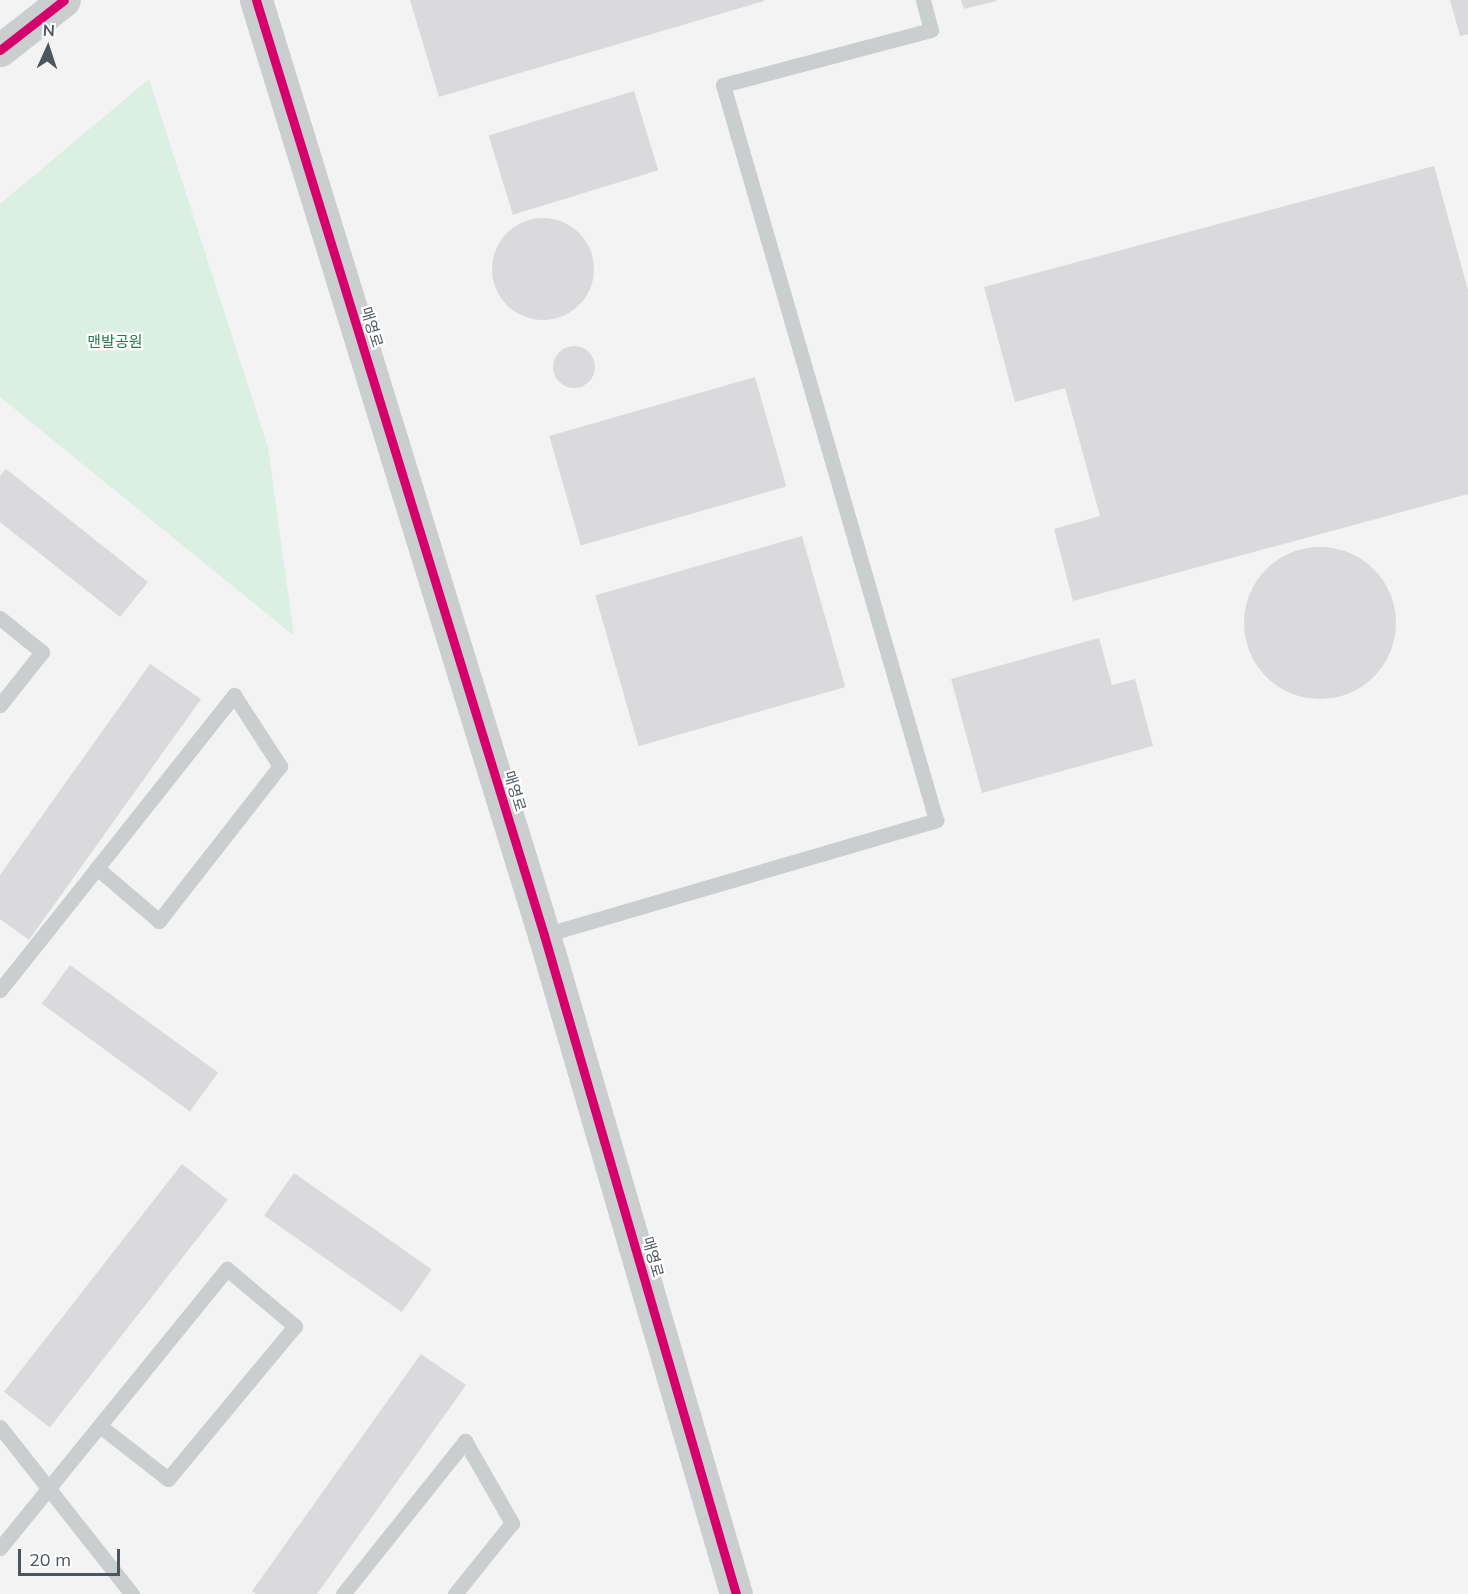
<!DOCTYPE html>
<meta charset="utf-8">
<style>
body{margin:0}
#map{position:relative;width:1468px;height:1594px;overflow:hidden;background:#f4f3f3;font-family:Mulish,"Noto Sans KR",sans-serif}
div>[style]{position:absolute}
.green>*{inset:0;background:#dbf0e2}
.building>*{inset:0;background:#dadadc;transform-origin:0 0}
.round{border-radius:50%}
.service>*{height:15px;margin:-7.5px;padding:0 7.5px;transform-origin:7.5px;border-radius:7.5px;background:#cbcecf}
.tertiary>*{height:33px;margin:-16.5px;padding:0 16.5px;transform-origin:16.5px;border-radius:16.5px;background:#cbcecf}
.cycleway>*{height:9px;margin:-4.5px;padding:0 4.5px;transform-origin:4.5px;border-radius:4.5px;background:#d6006c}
span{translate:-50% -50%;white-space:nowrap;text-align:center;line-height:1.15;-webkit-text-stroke:4.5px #fff;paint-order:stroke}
.street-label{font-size:15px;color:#4c565e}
.park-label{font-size:15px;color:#217b4d}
.north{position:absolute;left:18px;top:18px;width:60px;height:60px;-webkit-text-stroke:4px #fff;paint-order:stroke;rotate:3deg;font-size:16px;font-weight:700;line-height:24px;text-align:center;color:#4c565e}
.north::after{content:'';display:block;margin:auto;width:21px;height:27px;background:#4c565e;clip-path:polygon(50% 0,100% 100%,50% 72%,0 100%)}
.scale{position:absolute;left:18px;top:1549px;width:102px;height:27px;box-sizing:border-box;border:3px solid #4c565e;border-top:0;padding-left:8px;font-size:18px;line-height:21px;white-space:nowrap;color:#4c565e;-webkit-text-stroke:4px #fff;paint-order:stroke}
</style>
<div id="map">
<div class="green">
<i style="clip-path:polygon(149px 79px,268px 447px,294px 636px,0 397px,0 204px)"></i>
</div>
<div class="building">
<i style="clip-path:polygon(410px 0,764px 0,764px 1px,439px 97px)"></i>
<i style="clip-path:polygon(961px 0,996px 0,996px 1px,964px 9px)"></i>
<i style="clip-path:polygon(1450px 0,1468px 0,1468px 34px,1460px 36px)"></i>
<i style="left:634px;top:91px;width:83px;height:152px;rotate:73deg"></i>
<i style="clip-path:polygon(1434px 166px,1468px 290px,1468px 494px,1073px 601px,1054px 529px,1100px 516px,1065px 388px,1015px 402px,984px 287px)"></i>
<i class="round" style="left:492px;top:218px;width:102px;height:102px"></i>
<i class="round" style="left:553px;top:346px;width:42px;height:42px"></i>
<i style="left:755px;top:377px;width:114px;height:214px;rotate:74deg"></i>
<i style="clip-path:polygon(6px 469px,148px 582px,120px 617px,0 522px,0 476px)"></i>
<i style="left:802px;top:536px;width:157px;height:215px;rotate:74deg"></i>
<i class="round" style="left:1244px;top:547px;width:152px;height:152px"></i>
<i style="clip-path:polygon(1099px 638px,1112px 685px,1135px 679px,1153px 746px,982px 793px,951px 679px)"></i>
<i style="clip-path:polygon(150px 664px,201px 699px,29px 940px,0 919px,0 875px)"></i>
<i style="left:70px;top:965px;width:183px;height:48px;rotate:36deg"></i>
<i style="left:182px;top:1164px;width:58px;height:289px;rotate:38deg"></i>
<i style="left:294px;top:1173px;width:168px;height:52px;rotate:35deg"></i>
<i style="clip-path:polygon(421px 1354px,466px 1385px,317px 1594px,256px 1594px,252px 1591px)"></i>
</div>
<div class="service">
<i style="left:0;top:618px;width:54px;rotate:39deg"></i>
<i style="left:42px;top:652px;width:68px;rotate:128.4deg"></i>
<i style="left:544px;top:935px;width:409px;rotate:-16.3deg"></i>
<i style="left:936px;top:820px;width:765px;rotate:-106.16deg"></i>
<i style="left:723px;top:85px;width:215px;rotate:-14.8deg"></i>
<i style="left:931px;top:30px;width:31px;rotate:-105deg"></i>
<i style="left:0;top:990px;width:156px;rotate:-51.5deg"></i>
<i style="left:97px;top:868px;width:221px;rotate:-51.6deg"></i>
<i style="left:234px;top:695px;width:85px;rotate:57.1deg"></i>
<i style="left:280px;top:766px;width:197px;rotate:128deg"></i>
<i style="left:159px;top:921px;width:82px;rotate:-139.5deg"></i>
<i style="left:0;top:1427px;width:213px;rotate:51.7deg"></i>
<i style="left:0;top:1548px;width:360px;rotate:-50.9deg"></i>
<i style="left:227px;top:1269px;width:89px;rotate:40deg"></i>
<i style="left:295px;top:1326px;width:199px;rotate:129.7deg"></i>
<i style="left:168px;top:1479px;width:86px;rotate:-142.1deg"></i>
<i style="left:343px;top:1594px;width:196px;rotate:-51.4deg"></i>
<i style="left:465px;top:1441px;width:95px;rotate:60.2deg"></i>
<i style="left:512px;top:1523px;width:91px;rotate:128.8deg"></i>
</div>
<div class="tertiary">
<i style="left:256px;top:0;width:978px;rotate:72.88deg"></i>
<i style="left:544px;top:935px;width:686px;rotate:73.76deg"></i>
<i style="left:0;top:50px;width:81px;rotate:-38deg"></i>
</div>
<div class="cycleway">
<i style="left:256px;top:0;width:978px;rotate:72.88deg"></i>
<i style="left:544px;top:935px;width:686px;rotate:73.76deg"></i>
<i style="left:0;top:50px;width:81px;rotate:-38deg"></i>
</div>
<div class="street-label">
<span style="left:372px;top:327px;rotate:73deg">매영로</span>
<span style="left:515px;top:791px;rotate:73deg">매영로</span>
<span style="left:653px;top:1257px;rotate:74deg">매영로</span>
</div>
<div class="park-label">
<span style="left:115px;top:342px">맨발공원</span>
</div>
<div class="north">N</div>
<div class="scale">20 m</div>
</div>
